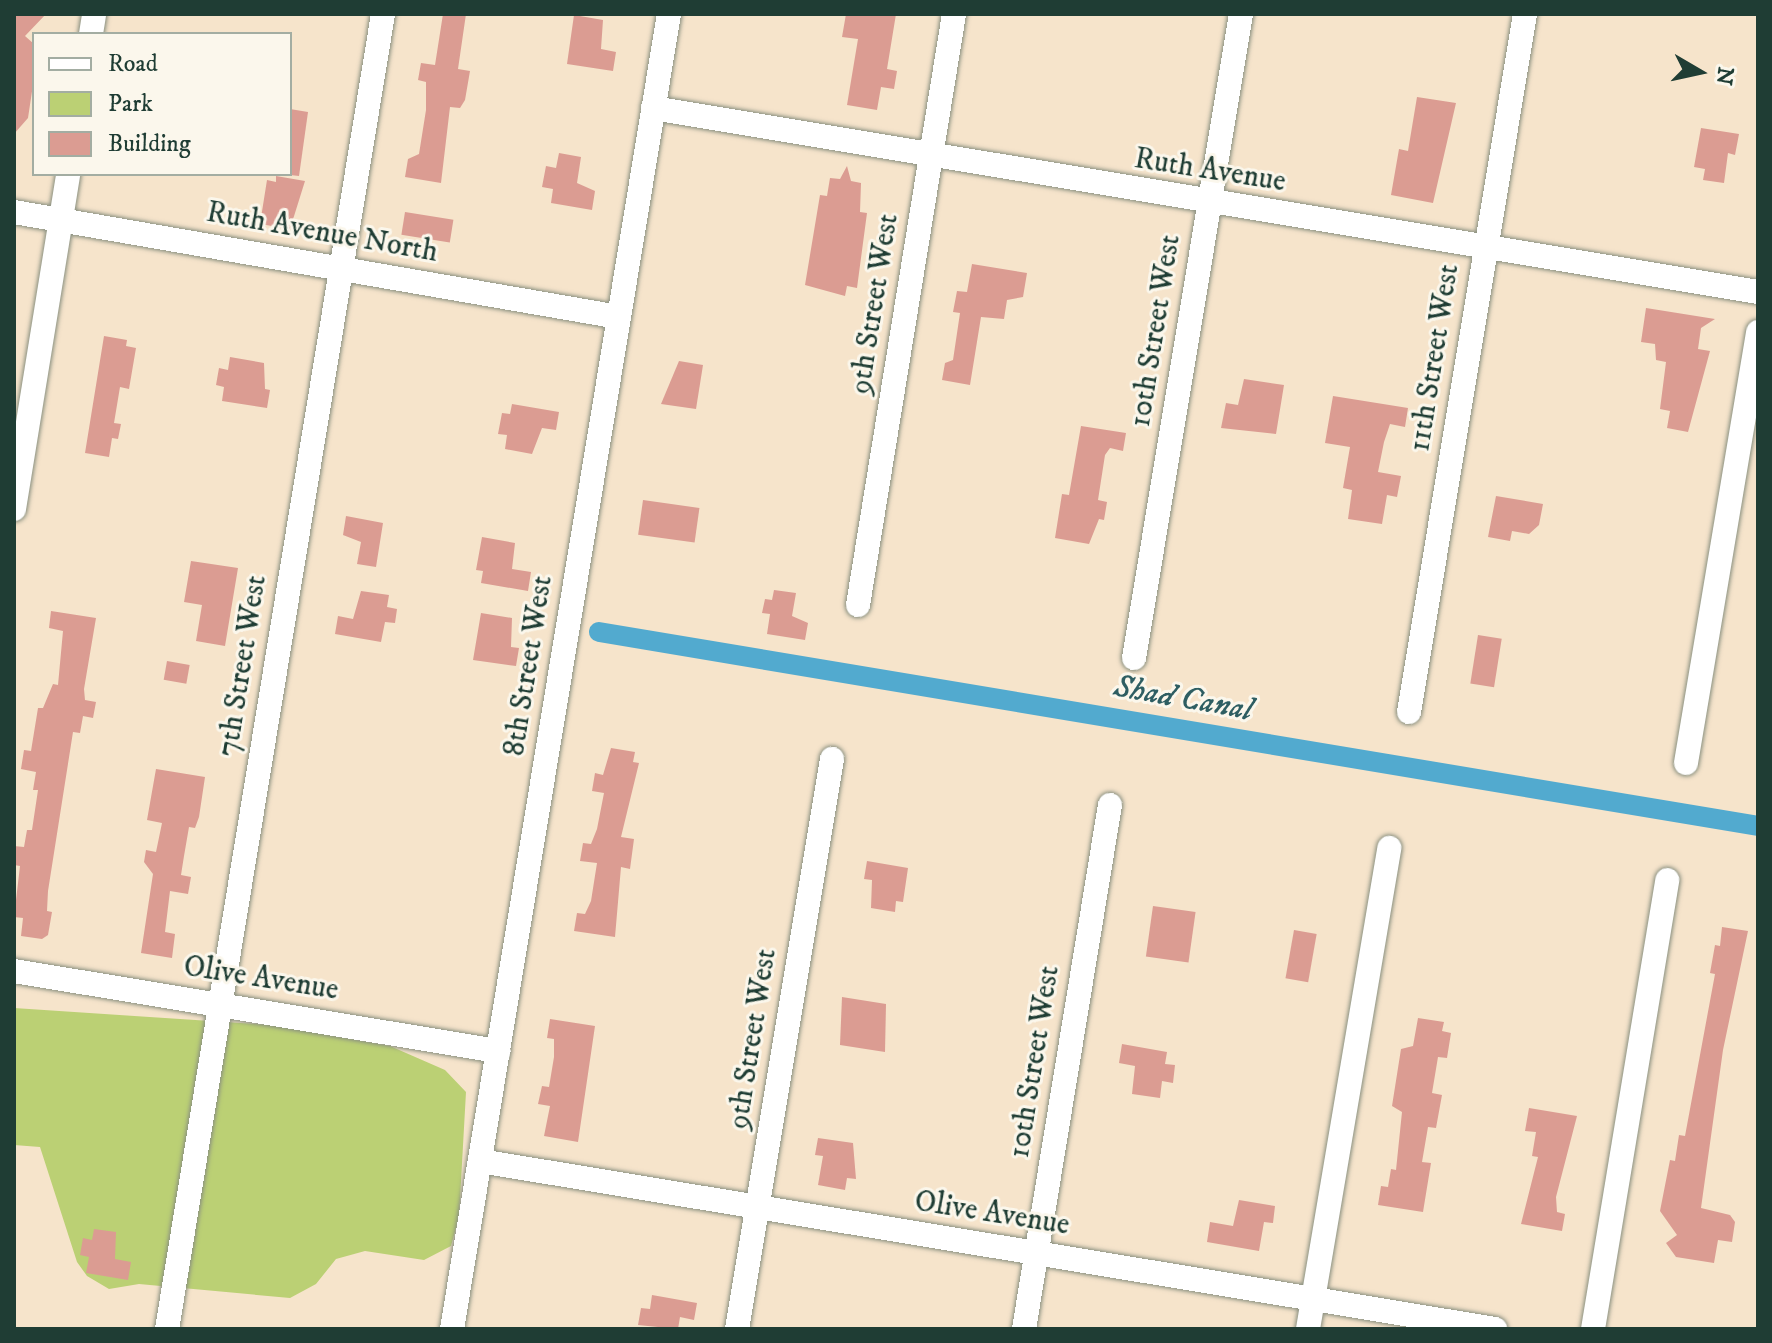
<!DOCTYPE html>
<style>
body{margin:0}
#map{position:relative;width:1772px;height:1343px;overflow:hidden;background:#f6e4cb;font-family:"IM FELL DW Pica",serif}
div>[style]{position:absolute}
.green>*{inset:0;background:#bbd074}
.canal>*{height:20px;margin:-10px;padding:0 10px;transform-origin:10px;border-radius:10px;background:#52aacf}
.building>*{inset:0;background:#db9c92;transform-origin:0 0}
.roads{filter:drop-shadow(0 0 2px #8a9080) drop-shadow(0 0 2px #8a9080)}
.minor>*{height:24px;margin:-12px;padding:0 12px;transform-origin:12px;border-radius:12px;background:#fff}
span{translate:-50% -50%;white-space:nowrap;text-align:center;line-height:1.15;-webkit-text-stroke:6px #fbf7ec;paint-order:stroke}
.street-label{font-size:30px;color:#1f3d34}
.water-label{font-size:32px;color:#2e5e62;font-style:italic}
.frame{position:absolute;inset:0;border:16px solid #1f3d34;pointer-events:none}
.legend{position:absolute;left:32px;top:32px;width:260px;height:144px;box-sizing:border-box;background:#fbf7ec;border:2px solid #a3ada2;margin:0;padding:10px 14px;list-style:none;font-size:24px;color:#1f3d34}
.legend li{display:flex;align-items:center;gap:16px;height:40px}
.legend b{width:40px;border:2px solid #a3ada2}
.north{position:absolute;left:1660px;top:32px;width:80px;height:80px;-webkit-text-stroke:6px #fbf7ec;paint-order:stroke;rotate:99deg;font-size:22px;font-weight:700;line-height:32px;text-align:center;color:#1f3d34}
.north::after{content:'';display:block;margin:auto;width:28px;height:36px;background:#1f3d34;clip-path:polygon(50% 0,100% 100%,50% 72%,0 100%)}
</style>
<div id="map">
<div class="green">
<i style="clip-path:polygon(14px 1008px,270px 1025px,390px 1046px,445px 1070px,466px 1092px,459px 1217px,451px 1246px,424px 1260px,365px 1251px,336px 1259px,316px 1284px,290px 1298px,139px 1284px,109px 1289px,87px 1276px,77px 1262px,40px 1147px,14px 1145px)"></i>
</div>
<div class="canal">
<i style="left:599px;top:632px;width:1175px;rotate:9.5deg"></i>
</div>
<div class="building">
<i style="clip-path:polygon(14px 14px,46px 14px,25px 36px,34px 44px,34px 78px,28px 118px,14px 134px)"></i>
<i style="clip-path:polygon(443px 14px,466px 14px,458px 69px,470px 71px,465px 100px,460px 108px,450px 107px,441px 183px,405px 177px,408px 159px,419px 154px,426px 110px,426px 82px,418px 80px,421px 63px,435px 65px)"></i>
<i style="clip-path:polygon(846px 14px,896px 14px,887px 69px,897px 71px,894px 89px,881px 87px,877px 110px,847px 105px,858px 39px,842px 37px)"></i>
<i style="clip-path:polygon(574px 15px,603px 20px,601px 49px,616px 52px,613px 71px,567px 64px)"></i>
<i style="clip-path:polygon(1417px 97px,1456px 103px,1433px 203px,1391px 195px,1399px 149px,1408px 151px)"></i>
<i style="clip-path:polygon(290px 109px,308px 112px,299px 176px,290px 175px)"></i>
<i style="clip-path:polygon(1701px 128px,1739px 134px,1735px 155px,1728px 153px,1724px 183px,1703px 180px,1705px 169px,1694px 167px)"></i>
<i style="clip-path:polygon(559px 153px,581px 157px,577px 183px,595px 191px,592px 210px,551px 203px,553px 189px,542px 187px,546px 166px,556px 168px)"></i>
<i style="clip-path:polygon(847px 166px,851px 181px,861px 183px,860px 212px,867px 213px,857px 288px,847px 286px,845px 296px,805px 285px,820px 195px,827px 196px,830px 178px,840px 179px)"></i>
<i style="clip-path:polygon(276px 176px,305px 181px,290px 229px,260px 224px,267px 180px,276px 182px)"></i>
<i style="left:405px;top:212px;width:49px;height:23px;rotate:9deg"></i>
<i style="clip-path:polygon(972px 264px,1027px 273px,1023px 297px,1007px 300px,1004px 319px,981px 317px,970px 385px,942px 380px,945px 363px,953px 360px,960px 313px,953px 312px,957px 291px,967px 292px)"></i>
<i style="clip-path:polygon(1646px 308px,1715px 319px,1701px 328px,1698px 349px,1710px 351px,1688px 432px,1667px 428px,1670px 411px,1660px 409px,1666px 362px,1656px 360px,1655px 344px,1641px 342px)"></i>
<i style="clip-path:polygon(104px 336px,127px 340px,126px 346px,136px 348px,129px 389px,120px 387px,114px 423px,121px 424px,118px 439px,112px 438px,109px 457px,85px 453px)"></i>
<i style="clip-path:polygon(230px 357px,264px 363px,265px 389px,270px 390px,267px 408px,222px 401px,224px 387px,216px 385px,219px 368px,228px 370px)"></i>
<i style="clip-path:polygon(679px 361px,703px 365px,696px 409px,661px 404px)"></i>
<i style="clip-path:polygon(1244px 379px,1284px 385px,1276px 434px,1221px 428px,1226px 403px,1238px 405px)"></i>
<i style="clip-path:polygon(1333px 396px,1408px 408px,1405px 427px,1390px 424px,1384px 442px,1378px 472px,1401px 476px,1397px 497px,1387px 495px,1382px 524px,1348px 519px,1352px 490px,1343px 488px,1350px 447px,1325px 443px)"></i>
<i style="clip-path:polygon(512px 404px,559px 412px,556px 430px,542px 428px,532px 454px,505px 449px,507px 435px,498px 434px,502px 413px,510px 414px)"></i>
<i style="clip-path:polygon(1081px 426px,1126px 433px,1123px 451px,1110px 448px,1105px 455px,1098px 500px,1107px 502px,1104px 520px,1099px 519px,1089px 544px,1055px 538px,1062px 494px,1069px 495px)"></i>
<i style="clip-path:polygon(1496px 496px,1543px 504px,1539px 525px,1529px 534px,1512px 531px,1510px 541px,1488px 537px)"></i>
<i style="left:643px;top:500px;width:57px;height:35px;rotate:8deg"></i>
<i style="clip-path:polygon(346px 516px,383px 523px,376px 567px,357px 564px,361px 542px,343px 535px)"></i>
<i style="clip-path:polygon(482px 537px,515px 543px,512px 569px,531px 572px,528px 591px,481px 583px,483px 571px,476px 570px)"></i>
<i style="clip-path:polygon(191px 561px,238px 568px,225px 646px,196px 641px,202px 605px,184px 602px)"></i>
<i style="clip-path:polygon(774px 590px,796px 593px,792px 616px,808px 623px,805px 640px,767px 634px,770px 614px,762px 613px,765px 599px,772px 600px)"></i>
<i style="clip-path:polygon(361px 591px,389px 595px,387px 607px,397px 609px,395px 623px,385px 622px,381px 642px,335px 634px,338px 616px,353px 619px)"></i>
<i style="clip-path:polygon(51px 611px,96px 618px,84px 689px,85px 700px,96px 702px,93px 718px,83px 716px,80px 733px,73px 732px,48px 891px,47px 911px,52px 912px,48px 935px,42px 939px,21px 936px,23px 918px,14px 917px,20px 866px,14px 865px,14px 846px,24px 847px,27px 830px,32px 830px,38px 790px,33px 790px,36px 772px,21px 769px,24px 750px,31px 751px,38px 708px,43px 708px,53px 684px,58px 685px,63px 631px,49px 628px)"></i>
<i style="clip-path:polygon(481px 613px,512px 618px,511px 647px,519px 648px,516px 666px,473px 660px)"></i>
<i style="left:1478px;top:635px;width:24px;height:49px;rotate:9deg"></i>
<i style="left:167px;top:661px;width:23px;height:19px;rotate:10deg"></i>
<i style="clip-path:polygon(611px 748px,635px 752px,633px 762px,639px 763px,621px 837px,634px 839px,630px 869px,621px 867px,615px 937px,574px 931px,577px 913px,585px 914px,591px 901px,597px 863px,580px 861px,583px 843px,591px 844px,597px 829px,604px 793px,592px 791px,595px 773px,603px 775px)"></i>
<i style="clip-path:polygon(156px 769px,205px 777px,199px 817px,195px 828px,189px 827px,184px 856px,181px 875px,191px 877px,188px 894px,170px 891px,165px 932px,175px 934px,172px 958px,141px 953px,153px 874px,144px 862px,146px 850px,156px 852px,162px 823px,147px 820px)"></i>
<i style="clip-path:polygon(867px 861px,908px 868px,903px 902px,896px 901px,895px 912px,871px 908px,872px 880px,864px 879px)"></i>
<i style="left:1153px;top:906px;width:43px;height:51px;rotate:8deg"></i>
<i style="clip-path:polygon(1722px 927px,1748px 931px,1723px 1050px,1701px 1208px,1730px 1215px,1735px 1222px,1732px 1242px,1718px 1240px,1714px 1263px,1676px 1257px,1666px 1243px,1677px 1235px,1660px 1211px,1670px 1160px,1675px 1161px,1679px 1135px,1685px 1136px,1715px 974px,1710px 973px,1715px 945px,1720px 946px)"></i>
<i style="left:1294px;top:930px;width:23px;height:49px;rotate:10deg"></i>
<i style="clip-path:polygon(842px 997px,886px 1004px,885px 1052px,840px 1045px)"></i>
<i style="clip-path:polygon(1418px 1018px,1444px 1022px,1442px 1031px,1451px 1033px,1447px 1058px,1438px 1057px,1432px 1093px,1442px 1095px,1436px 1128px,1428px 1127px,1422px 1162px,1431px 1163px,1423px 1212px,1378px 1205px,1381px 1186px,1388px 1187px,1391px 1169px,1396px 1170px,1402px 1112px,1392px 1106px,1401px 1049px,1413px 1046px)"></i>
<i style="clip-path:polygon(550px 1019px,595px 1026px,578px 1142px,544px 1136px,550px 1106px,538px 1104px,542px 1086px,549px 1087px,554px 1057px,554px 1039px,547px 1038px)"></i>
<i style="clip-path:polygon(1122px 1044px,1167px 1052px,1165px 1064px,1175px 1065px,1173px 1083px,1162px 1081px,1160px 1098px,1132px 1094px,1135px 1066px,1119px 1063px)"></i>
<i style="clip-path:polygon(1529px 1108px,1577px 1116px,1556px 1197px,1557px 1212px,1565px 1214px,1562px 1231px,1521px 1224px,1538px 1157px,1532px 1156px,1536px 1132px,1525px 1131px)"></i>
<i style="clip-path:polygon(818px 1138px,853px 1143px,856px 1179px,847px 1178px,845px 1190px,818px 1185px,823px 1156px,815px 1155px)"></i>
<i style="clip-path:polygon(1239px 1200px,1275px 1206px,1273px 1223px,1264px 1222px,1259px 1251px,1207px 1242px,1210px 1222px,1233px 1226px)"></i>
<i style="clip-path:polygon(94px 1229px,116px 1232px,115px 1259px,131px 1262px,128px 1280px,86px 1273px,89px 1257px,80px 1255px,83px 1238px,92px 1240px)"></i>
<i style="clip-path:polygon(652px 1295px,697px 1303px,694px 1320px,680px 1317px,678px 1329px,638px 1325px,641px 1308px,650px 1309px)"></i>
</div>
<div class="roads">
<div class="minor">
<i style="left:91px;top:34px;width:20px;rotate:-81deg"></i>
<i style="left:653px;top:108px;width:1120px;rotate:9.45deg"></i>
<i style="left:14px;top:212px;width:614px;rotate:9.85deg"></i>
<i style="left:14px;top:509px;width:339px;rotate:-80.8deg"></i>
<i style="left:858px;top:605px;width:599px;rotate:-80.77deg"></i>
<i style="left:1134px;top:658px;width:653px;rotate:-80.57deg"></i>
<i style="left:1409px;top:712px;width:708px;rotate:-80.56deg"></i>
<i style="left:1686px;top:763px;width:437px;rotate:-80.5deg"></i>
<i style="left:14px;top:971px;width:491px;rotate:9.4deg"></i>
<i style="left:480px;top:1161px;width:1029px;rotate:9.4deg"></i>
<i style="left:167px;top:1329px;width:1333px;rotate:-80.67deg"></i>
<i style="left:452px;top:1329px;width:1333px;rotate:-80.63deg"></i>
<i style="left:737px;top:1329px;width:578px;rotate:-80.54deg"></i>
<i style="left:1024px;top:1329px;width:531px;rotate:-80.68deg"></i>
<i style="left:1308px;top:1329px;width:488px;rotate:-80.4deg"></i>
<i style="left:1593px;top:1329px;width:455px;rotate:-80.6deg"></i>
</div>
</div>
<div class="street-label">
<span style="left:1210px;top:171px;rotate:9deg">Ruth Avenue</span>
<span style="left:322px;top:233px;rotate:10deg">Ruth Avenue North</span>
<span style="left:875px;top:304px;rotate:-81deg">9th Street West</span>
<span style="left:1156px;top:331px;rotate:-81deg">10th Street West</span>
<span style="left:1435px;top:358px;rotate:-81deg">11th Street West</span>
<span style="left:243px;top:666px;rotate:-81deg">7th Street West</span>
<span style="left:529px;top:666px;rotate:-81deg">8th Street West</span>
<span style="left:261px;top:979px;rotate:9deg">Olive Avenue</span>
<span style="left:753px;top:1039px;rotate:-81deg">9th Street West</span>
<span style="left:1035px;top:1062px;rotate:-81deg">10th Street West</span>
<span style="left:992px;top:1214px;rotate:9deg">Olive Avenue</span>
</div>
<div class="water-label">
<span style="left:1183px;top:699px;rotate:10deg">Shad Canal</span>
</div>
<div class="frame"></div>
<ul class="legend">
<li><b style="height:10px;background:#fff"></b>Road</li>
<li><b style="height:22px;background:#bbd074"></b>Park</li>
<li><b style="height:22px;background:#db9c92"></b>Building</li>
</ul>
<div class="north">N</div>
</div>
